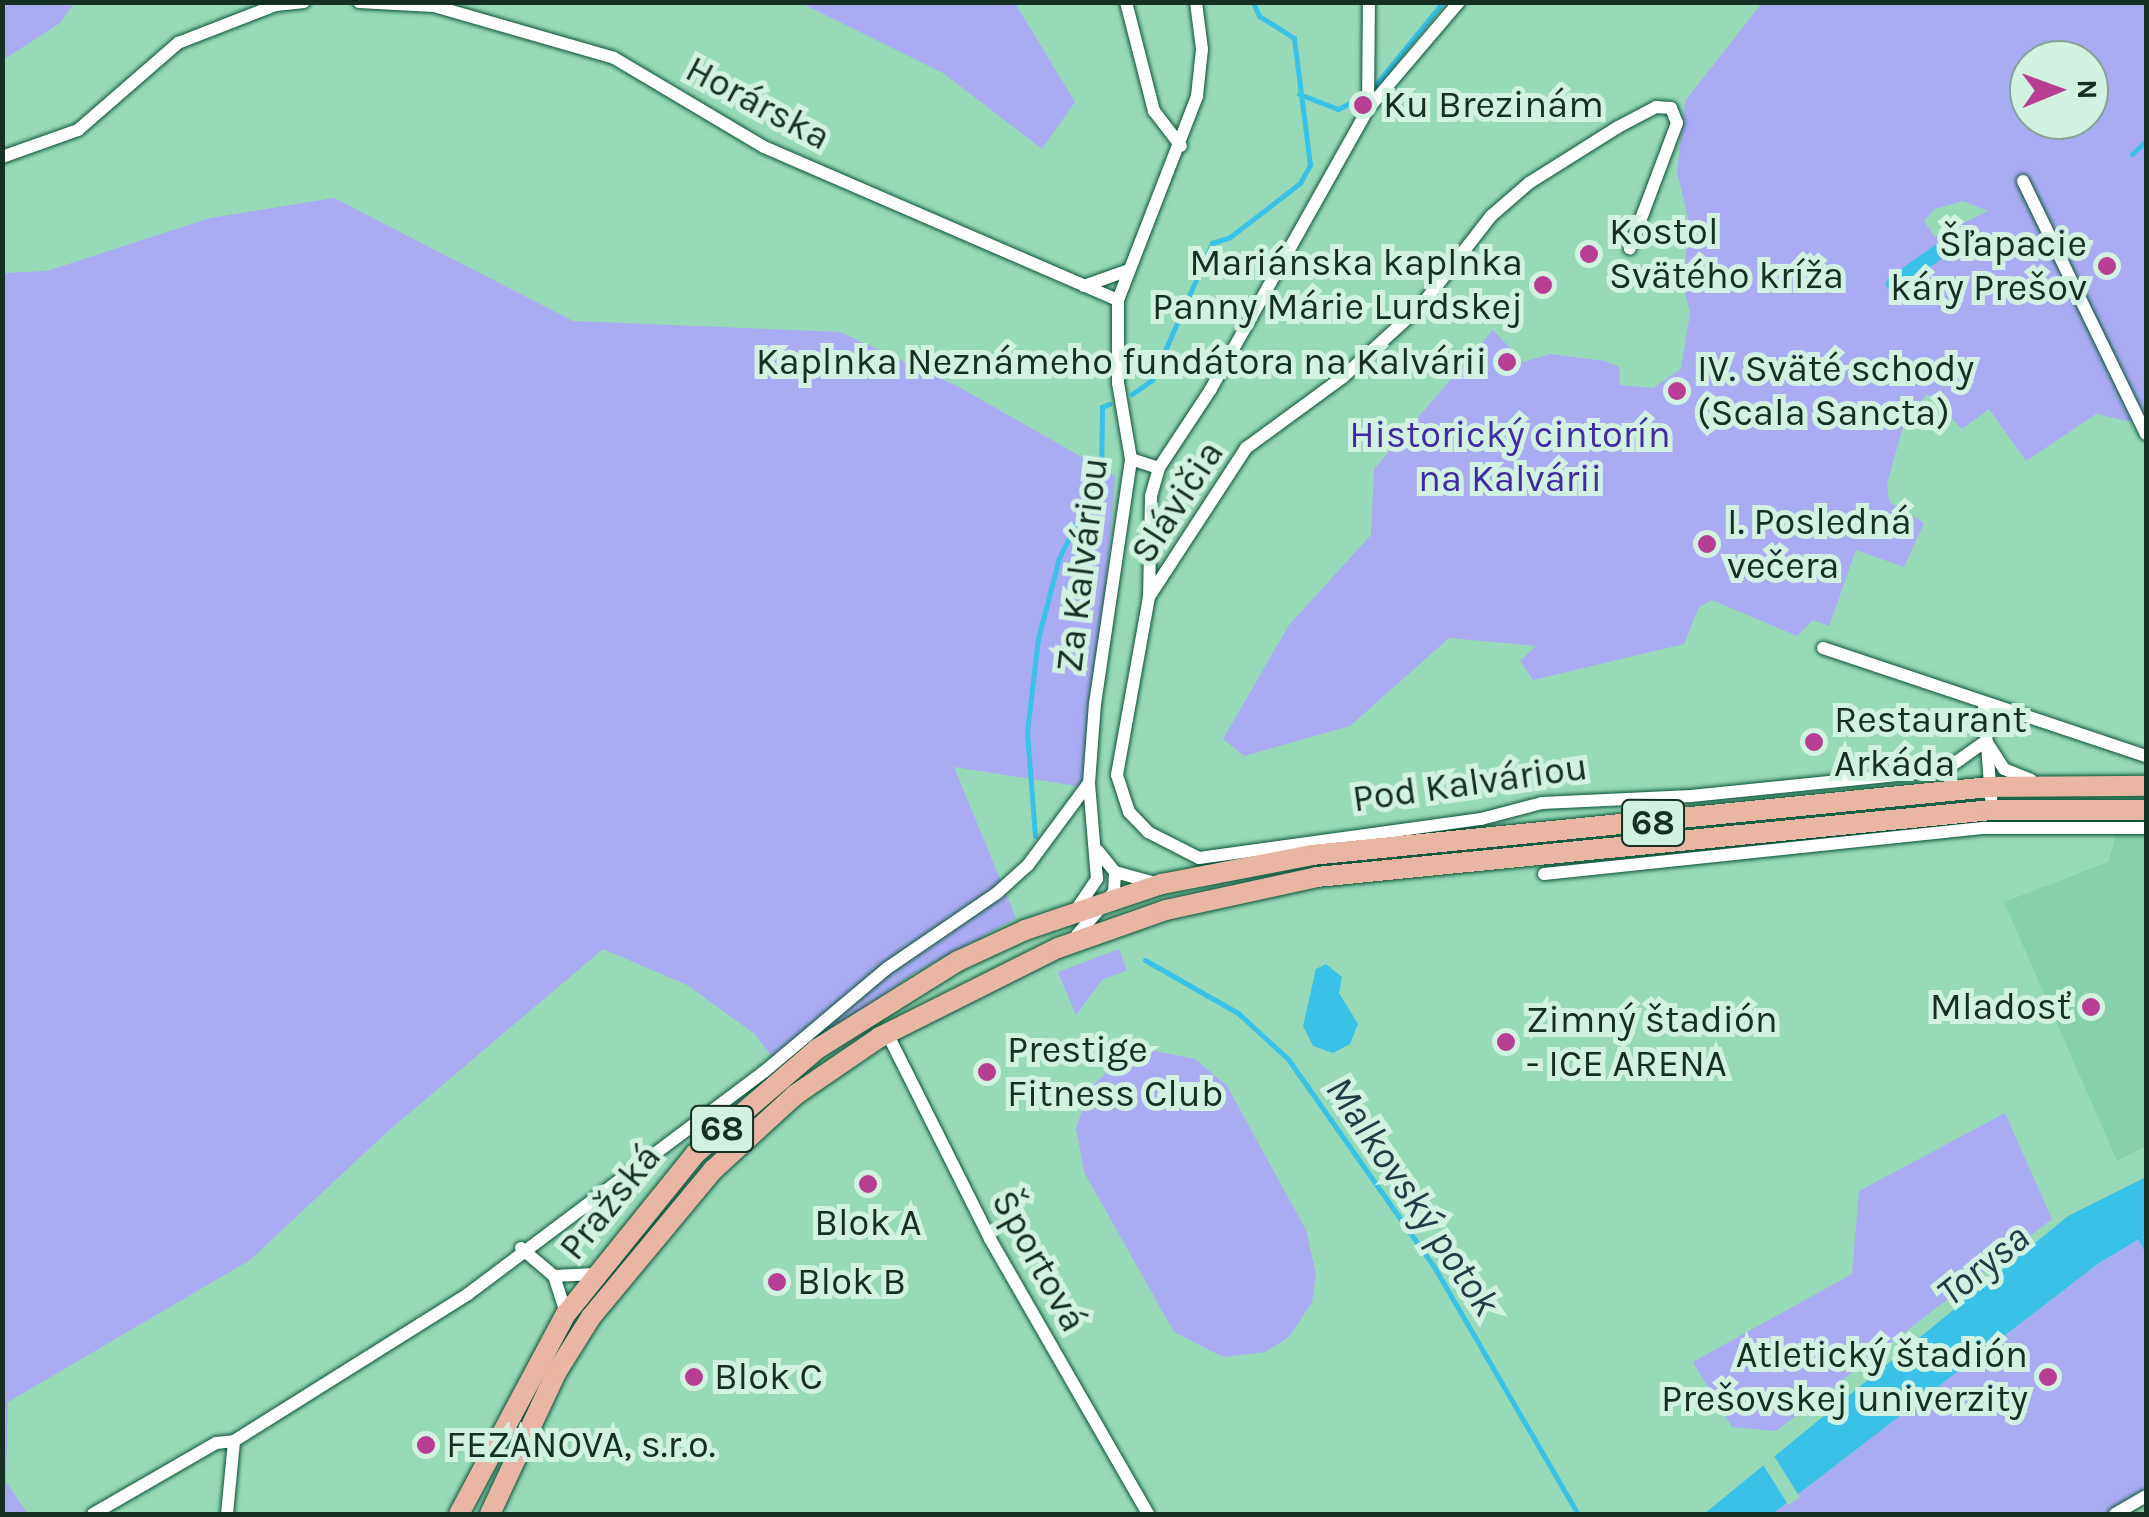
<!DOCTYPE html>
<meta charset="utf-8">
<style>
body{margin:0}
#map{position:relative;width:2149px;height:1517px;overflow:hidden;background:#98dab8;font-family:Karla,sans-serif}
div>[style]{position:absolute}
.built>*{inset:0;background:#87d0ab}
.green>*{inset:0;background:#a9acf3}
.water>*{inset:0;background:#3ac1e8}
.pier>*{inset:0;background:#98dab8;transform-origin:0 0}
.stream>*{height:5px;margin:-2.5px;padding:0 2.5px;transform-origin:2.5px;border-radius:2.5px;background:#3ac1e8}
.canal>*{height:15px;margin:-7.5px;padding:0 7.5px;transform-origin:7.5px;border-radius:7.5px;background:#3ac1e8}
.roads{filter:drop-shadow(0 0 2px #095237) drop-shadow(0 0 2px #095237)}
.street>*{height:12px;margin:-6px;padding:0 6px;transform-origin:6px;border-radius:6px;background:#fff}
.primary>*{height:20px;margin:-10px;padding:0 10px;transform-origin:10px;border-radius:10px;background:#e9b6a3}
.dots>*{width:28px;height:28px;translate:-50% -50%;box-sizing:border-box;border:5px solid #d2f2e1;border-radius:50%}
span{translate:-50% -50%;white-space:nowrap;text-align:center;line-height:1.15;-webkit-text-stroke:10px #d2f2e1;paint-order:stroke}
.shield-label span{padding:2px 8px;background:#d2f2e1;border:2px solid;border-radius:8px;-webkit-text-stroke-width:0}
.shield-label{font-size:35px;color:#152f23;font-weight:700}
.street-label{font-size:38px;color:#152f23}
.poi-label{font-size:38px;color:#152f23}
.left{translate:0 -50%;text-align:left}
.right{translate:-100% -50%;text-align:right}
.park-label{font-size:38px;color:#402aa6}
.water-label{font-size:40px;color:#213c46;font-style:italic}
.frame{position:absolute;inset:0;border:5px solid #152f23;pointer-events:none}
.north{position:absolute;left:2009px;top:40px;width:100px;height:100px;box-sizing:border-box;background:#d2f2e1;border:2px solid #86a495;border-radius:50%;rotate:89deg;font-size:28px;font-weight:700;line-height:40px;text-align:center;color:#152f23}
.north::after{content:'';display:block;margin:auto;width:35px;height:45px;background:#b73e92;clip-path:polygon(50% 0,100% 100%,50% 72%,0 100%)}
</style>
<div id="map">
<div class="built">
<i style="clip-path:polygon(2119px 825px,2146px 828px,2146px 1146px,2117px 1161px,2004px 902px,2108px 862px)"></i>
</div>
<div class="green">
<i style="clip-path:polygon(3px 2px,74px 2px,74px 3px,60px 23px,3px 60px)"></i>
<i style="clip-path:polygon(801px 3px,1015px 3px,1075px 102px,1042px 149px,943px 73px)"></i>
<i style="clip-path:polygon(evenodd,1762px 3px,2146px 3px,2146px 425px,2096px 414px,2026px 461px,1989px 409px,1962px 429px,1927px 394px,1904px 423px,1887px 484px,1889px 502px,1924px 523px,1904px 567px,1856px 550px,1829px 626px,1813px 620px,1797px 636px,1712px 600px,1699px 607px,1684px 644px,1533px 680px,1520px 661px,1536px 646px,1449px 638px,1350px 726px,1244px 756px,1223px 739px,1289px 625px,1371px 535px,1374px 469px,1493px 330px,1523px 362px,1551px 354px,1605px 361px,1619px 367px,1620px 385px,1653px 388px,1681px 369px,1690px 313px,1684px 287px,1688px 217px,1677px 172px,1685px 101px,1762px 3px,2029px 60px,2089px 60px,2089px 120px,2029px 120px,2029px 60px,1762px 3px,1963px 201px,1988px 211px,1935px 237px,1924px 221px,1935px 209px,1963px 201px)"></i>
<i style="clip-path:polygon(334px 198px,573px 321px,840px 332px,957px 386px,1115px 476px,1090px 788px,954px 767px,1016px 918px,908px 977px,782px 1071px,755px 1034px,687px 985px,603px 949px,387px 1132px,250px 1260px,8px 1402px,6px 1482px,28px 1514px,3px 1514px,3px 273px,47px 271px,210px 218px)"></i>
<i style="clip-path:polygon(1119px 949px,1127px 970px,1102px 980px,1076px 1015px,1058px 972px)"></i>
<i style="clip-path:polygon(1154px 1051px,1195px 1059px,1227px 1086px,1306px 1230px,1316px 1274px,1312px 1302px,1289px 1337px,1265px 1352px,1223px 1357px,1174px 1332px,1084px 1172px,1076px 1128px,1090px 1088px,1121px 1060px)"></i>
<i style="clip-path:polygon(2005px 1113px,2052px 1219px,1776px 1431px,1732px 1427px,1693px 1362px,1852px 1274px,1859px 1191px)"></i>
<i style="clip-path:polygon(2146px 1235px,2146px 1496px,2113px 1514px,1772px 1514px,2099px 1263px)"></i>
</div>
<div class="water">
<i style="clip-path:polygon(1326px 964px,1342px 977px,1339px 993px,1358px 1024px,1350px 1044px,1333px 1053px,1313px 1046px,1303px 1026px,1316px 969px)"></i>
<i style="clip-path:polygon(2146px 1177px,2146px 1235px,2099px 1263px,1772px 1514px,1704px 1514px,2068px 1216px)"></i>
</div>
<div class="pier">
<i style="left:1771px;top:1451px;width:55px;height:14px;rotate:58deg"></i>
</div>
<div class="stream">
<i style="left:1372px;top:89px;width:112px;rotate:-50.8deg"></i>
<i style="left:1299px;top:94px;width:42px;rotate:21deg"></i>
<i style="left:1338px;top:109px;width:29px;rotate:-27deg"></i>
<i style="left:2132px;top:154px;width:19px;rotate:-43deg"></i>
<i style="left:1132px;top:394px;width:24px;rotate:-35deg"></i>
<i style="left:1152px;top:380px;width:150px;rotate:-66.3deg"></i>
<i style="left:1212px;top:243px;width:19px;rotate:-18deg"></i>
<i style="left:1230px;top:237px;width:88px;rotate:-37.6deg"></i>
<i style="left:1300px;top:183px;width:21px;rotate:-61deg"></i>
<i style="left:1310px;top:165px;width:128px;rotate:-97.2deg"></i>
<i style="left:1294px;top:38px;width:41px;rotate:-147.8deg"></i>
<i style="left:1259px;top:16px;width:15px;rotate:-113deg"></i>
<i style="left:1035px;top:836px;width:104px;rotate:-94.4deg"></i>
<i style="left:1027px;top:732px;width:94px;rotate:-83.3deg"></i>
<i style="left:1038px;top:639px;width:84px;rotate:-75.5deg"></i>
<i style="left:1059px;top:558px;width:94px;rotate:-63.4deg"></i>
<i style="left:1101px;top:474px;width:67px;rotate:-89.1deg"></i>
<i style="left:1102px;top:407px;width:8px;rotate:-23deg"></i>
<i style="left:1145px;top:960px;width:107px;rotate:29.7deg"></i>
<i style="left:1238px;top:1013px;width:68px;rotate:42.6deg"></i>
<i style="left:1288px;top:1059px;width:252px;rotate:54.9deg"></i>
<i style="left:1433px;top:1265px;width:288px;rotate:59.8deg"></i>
<i style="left:2138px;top:1234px;width:17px;rotate:62deg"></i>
</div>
<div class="canal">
<i style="left:1893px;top:283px;width:57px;rotate:-35.1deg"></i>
</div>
<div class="roads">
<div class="street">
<i style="left:359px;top:2px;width:75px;rotate:3.1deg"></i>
<i style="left:434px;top:6px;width:187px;rotate:16.1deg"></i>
<i style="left:614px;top:58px;width:174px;rotate:30.7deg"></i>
<i style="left:764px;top:147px;width:386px;rotate:23.4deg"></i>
<i style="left:1126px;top:2px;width:113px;rotate:75.6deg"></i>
<i style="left:1154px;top:111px;width:44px;rotate:52.4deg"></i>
<i style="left:1459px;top:2px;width:140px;rotate:130.4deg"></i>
<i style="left:1368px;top:109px;width:321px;rotate:119.3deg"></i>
<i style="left:1211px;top:389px;width:95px;rotate:123.4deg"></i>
<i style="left:1159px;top:468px;width:29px;rotate:106deg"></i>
<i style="left:1151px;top:496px;width:101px;rotate:91.1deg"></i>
<i style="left:1149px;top:597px;width:181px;rotate:100.2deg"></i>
<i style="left:1117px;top:775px;width:39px;rotate:72deg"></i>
<i style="left:1129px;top:812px;width:28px;rotate:46deg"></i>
<i style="left:1148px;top:832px;width:57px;rotate:27deg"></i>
<i style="left:1199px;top:858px;width:285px;rotate:-7.9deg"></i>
<i style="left:1481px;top:819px;width:63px;rotate:-14.7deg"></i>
<i style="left:1542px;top:803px;width:149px;rotate:-2.7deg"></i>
<i style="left:1691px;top:796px;width:255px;rotate:-5.8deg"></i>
<i style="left:1945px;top:770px;width:50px;rotate:-35.3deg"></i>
<i style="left:1986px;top:741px;width:33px;rotate:57deg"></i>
<i style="left:2004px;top:769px;width:29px;rotate:22deg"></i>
<i style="left:1368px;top:109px;width:107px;rotate:-89.5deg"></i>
<i style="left:2px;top:157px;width:81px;rotate:-19.6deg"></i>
<i style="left:78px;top:130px;width:133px;rotate:-41deg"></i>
<i style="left:178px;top:43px;width:105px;rotate:-21.2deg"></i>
<i style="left:276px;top:5px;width:28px;rotate:-6deg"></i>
<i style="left:2023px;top:181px;width:281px;rotate:64.1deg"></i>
<i style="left:1084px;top:286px;width:45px;rotate:-19.7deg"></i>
<i style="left:1131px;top:459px;width:29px;rotate:18deg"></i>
<i style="left:1149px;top:597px;width:178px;rotate:-56.9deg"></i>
<i style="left:1246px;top:448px;width:120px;rotate:-36.2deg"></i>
<i style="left:1343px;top:377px;width:105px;rotate:-42.3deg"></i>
<i style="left:1421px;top:306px;width:114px;rotate:-52.1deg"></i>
<i style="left:1491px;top:216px;width:50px;rotate:-41deg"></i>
<i style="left:1529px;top:183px;width:105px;rotate:-32.2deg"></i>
<i style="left:1618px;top:127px;width:43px;rotate:-27.8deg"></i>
<i style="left:1656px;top:107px;width:15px;rotate:4deg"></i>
<i style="left:1671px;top:108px;width:16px;rotate:68deg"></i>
<i style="left:1677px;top:123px;width:134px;rotate:110.6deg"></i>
<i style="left:1823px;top:648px;width:341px;rotate:18.5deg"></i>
<i style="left:1984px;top:706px;width:104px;rotate:85.6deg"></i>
<i style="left:1098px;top:851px;width:27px;rotate:51deg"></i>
<i style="left:1115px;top:872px;width:41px;rotate:15.4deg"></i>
<i style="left:1544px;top:874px;width:443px;rotate:-6deg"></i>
<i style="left:1985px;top:828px;width:161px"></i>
<i style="left:1078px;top:907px;width:34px;rotate:-56deg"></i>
<i style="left:1097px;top:879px;width:96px;rotate:-94.8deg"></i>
<i style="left:1089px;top:783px;width:79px;rotate:-85.7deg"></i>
<i style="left:1095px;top:704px;width:248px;rotate:-81.6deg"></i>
<i style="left:1131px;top:459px;width:77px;rotate:-99.7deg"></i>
<i style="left:1118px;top:383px;width:83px;rotate:-90deg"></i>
<i style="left:1118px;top:300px;width:219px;rotate:-68.8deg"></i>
<i style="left:1197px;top:96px;width:47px;rotate:-83.9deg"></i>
<i style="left:1202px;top:49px;width:47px;rotate:-97.3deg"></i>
<i style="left:1077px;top:935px;width:57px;rotate:-49.3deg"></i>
<i style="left:1114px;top:892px;width:20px;rotate:-87deg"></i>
<i style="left:887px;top:1033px;width:230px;rotate:63.4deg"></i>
<i style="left:990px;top:1239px;width:317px;rotate:60.1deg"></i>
<i style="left:521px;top:1248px;width:43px;rotate:40.3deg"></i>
<i style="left:554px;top:1276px;width:40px;rotate:72deg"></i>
<i style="left:554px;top:1276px;width:41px;rotate:-2.8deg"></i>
<i style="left:93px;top:1514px;width:142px;rotate:-30deg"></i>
<i style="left:216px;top:1443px;width:18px;rotate:-6deg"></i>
<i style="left:234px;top:1441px;width:276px;rotate:-32.1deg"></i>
<i style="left:468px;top:1294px;width:371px;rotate:-36.9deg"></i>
<i style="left:765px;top:1071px;width:158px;rotate:-40.1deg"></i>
<i style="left:886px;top:969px;width:135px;rotate:-34.4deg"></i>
<i style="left:997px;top:893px;width:42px;rotate:-42.1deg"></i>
<i style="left:1028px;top:865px;width:102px;rotate:-53.4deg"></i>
<i style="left:227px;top:1514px;width:73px;rotate:-84.5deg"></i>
<i style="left:2115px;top:1514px;width:36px;rotate:-30deg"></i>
</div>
<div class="primary">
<i style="left:459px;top:1514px;width:227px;rotate:-61.9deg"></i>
<i style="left:566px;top:1314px;width:206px;rotate:-51.1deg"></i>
<i style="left:695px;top:1154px;width:161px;rotate:-40.7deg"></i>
<i style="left:817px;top:1049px;width:166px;rotate:-32deg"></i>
<i style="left:958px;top:961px;width:74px;rotate:-24.8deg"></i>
<i style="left:1025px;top:930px;width:145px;rotate:-18.6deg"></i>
<i style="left:1162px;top:884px;width:153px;rotate:-10.9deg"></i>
<i style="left:1312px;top:855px;width:681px;rotate:-5.73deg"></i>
<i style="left:1990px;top:787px;width:156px;rotate:-0.4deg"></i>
<i style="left:490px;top:1514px;width:156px;rotate:-64.9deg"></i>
<i style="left:556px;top:1373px;width:66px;rotate:-58deg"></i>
<i style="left:591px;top:1317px;width:191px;rotate:-50.3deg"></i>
<i style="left:713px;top:1170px;width:111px;rotate:-42.4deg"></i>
<i style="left:795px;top:1095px;width:103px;rotate:-34.3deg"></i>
<i style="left:880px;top:1037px;width:199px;rotate:-26.6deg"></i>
<i style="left:1058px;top:948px;width:114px;rotate:-19.4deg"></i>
<i style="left:1166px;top:910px;width:155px;rotate:-12.3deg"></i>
<i style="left:1317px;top:877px;width:678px;rotate:-5.67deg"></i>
<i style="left:1992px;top:810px;width:154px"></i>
</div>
</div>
<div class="dots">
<i style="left:1363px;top:105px;background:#b73e92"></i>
<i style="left:1589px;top:254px;background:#b73e92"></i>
<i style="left:2107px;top:266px;background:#b73e92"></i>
<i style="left:1543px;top:285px;background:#b73e92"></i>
<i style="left:1507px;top:362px;background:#b73e92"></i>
<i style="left:1677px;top:391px;background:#b73e92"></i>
<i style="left:1707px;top:544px;background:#b73e92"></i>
<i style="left:1814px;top:742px;background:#b73e92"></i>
<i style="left:2091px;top:1007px;background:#b73e92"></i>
<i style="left:1506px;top:1042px;background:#b73e92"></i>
<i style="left:987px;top:1072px;background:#b73e92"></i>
<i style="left:868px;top:1184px;background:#b73e92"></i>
<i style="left:777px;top:1282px;background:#b73e92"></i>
<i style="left:694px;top:1377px;background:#b73e92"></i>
<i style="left:2048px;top:1377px;background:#b73e92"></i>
<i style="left:426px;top:1445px;background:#b73e92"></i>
</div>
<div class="shield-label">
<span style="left:1653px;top:823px">68</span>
<span style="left:722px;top:1129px">68</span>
</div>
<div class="street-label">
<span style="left:758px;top:103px;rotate:28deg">Horárska</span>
<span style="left:1177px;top:502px;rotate:-57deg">Slávičia</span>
<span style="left:1082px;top:565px;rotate:-83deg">Za Kalváriou</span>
<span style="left:1470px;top:783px;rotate:-8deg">Pod Kalváriou</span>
<span style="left:610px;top:1202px;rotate:-51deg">Pražská</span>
<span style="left:1039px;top:1261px;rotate:61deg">Športová</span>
</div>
<div class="poi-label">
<span class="left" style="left:1383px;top:105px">Ku Brezinám</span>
<span class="left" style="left:1609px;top:254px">Kostol<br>Svätého kríža</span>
<span class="right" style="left:2087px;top:266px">Šľapacie<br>káry Prešov</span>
<span class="right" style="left:1523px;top:285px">Mariánska kaplnka<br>Panny Márie Lurdskej</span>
<span class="right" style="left:1487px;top:362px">Kaplnka Neznámeho fundátora na Kalvárii</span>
<span class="left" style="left:1697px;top:391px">IV. Sväté schody<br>(Scala Sancta)</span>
<span class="left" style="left:1727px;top:544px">I. Posledná<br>večera</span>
<span class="left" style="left:1834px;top:742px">Restaurant<br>Arkáda</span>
<span class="right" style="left:2071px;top:1007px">Mladosť</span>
<span class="left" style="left:1526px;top:1042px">Zimný štadión<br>- ICE ARENA</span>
<span class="left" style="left:1007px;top:1072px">Prestige<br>Fitness Club</span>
<span style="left:868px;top:1223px">Blok A</span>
<span class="left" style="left:797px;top:1282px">Blok B</span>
<span class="right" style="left:2028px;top:1377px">Atletický štadión<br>Prešovskej univerzity</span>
<span class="left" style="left:714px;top:1377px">Blok C</span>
<span class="left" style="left:446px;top:1445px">FEZANOVA, s.r.o.</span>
</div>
<div class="park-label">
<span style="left:1510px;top:457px">Historický cintorín<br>na Kalvárii</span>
</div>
<div class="water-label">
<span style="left:1413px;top:1196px;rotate:56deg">Malkovský potok</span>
<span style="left:1983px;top:1265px;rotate:-39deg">Torysa</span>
</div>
<div class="frame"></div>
<div class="north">N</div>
</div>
